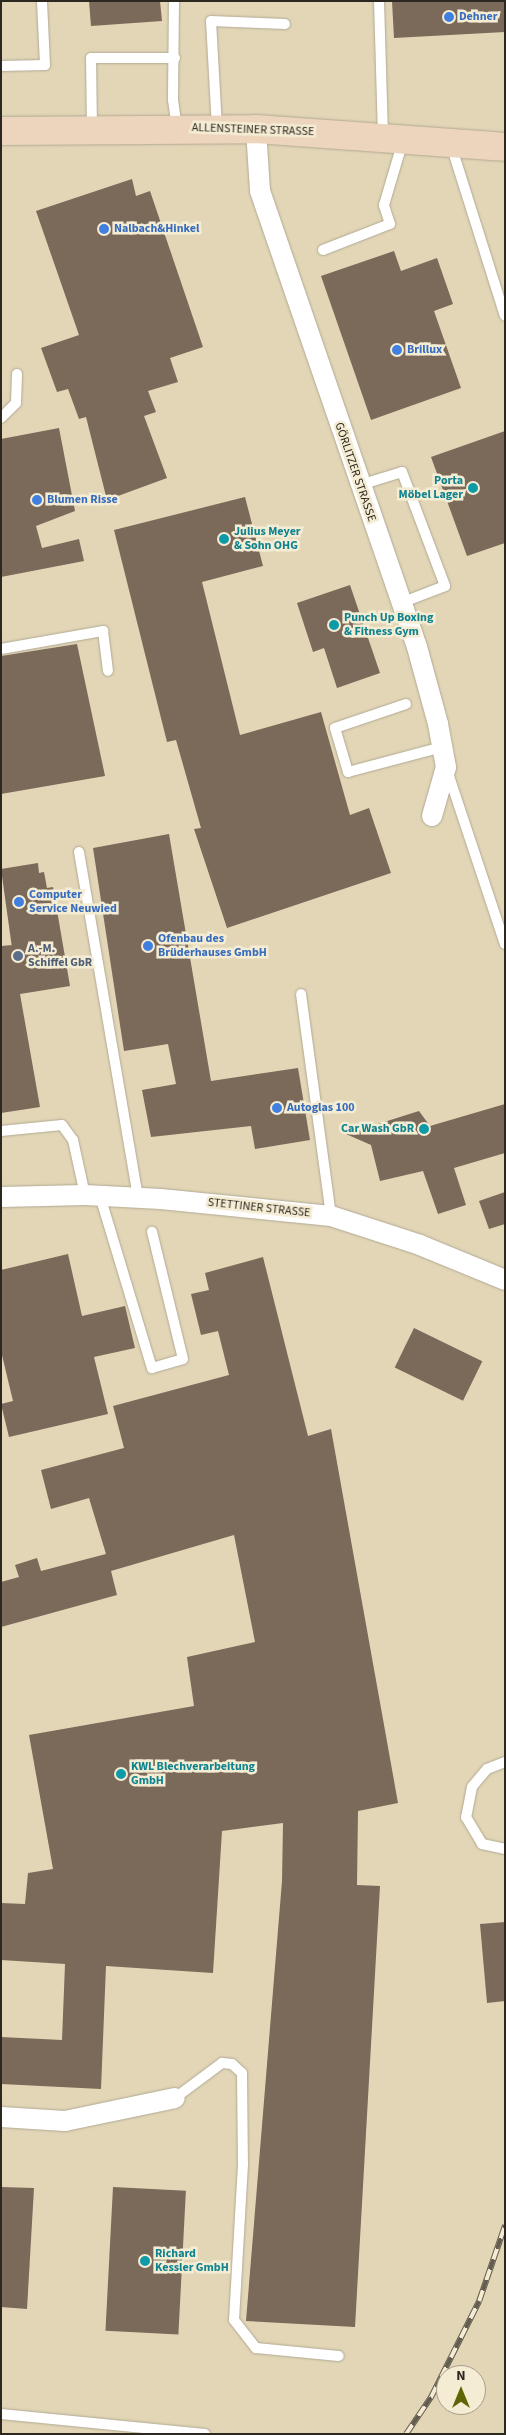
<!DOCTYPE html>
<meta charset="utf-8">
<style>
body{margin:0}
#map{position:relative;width:506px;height:2435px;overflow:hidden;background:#e8dfc7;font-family:"Source Sans 3",sans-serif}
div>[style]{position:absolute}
.built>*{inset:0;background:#e2d6b7}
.building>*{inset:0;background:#7b6959;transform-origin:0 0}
.roads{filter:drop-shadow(0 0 1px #b2a993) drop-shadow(0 0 1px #b2a993)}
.lane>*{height:10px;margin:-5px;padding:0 5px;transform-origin:5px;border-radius:5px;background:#fff}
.street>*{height:20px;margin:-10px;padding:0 10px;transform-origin:10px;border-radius:10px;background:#fff}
.secondary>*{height:28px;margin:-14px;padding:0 14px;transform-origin:14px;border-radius:14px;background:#ecd5bc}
.rail>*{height:5.5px;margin-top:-2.75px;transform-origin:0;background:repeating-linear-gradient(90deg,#f5ecd4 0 11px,#635d50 0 22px);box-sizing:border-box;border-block:1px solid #635d50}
.dots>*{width:14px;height:14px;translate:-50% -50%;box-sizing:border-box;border:2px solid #f5ecd4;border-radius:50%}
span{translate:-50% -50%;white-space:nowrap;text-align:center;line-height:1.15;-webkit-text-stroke:5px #f5ecd4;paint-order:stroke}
.shop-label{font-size:12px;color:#366cbe;font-weight:700}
.left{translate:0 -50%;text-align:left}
.street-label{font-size:12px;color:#2c281f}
.culture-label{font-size:12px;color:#0d838f;font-weight:700}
.right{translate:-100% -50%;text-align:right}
.service-label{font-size:12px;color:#4e5e75;font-weight:700}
.frame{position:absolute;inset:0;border:2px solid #2c281f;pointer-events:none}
.north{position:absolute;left:436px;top:2365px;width:50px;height:50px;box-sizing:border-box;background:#f5ecd4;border:1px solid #a59e8c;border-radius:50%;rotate:0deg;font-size:14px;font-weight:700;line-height:20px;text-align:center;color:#2c281f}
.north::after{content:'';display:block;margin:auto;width:18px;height:22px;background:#5d6504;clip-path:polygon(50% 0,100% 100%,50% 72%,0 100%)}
</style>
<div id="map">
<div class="built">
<i style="clip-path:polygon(evenodd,1px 1px,505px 1px,505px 2434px,1px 2434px,1px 1px,446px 2375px,476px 2375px,476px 2405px,446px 2405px,446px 2375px)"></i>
</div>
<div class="building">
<i style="clip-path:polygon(89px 1px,160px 1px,162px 21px,91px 26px)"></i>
<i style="clip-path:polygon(392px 1px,505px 1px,505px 32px,394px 38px)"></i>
<i style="clip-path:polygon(132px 179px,136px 196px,150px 191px,203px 347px,170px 358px,178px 382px,148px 391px,156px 412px,144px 416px,167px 478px,107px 500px,86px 417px,79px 419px,68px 389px,57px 392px,41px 348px,79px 335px,36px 211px)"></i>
<i style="clip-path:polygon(394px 251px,401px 271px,437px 258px,453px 304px,434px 311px,461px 388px,371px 420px,321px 276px)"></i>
<i style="clip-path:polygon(59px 428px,75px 511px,36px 526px,42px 548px,79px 539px,84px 561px,1px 577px,1px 439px)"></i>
<i style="clip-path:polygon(505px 431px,505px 543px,467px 556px,431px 457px)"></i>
<i style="clip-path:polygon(245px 497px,263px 566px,202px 582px,240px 735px,321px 712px,350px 815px,369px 808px,391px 873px,227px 928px,194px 829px,201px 828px,176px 740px,167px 742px,114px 530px)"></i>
<i style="clip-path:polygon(350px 585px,380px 673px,337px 688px,324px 648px,313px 652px,297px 603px)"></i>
<i style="clip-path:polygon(77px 644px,105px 776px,1px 794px,1px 656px)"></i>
<i style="clip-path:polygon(169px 834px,211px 1081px,298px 1068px,310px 1140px,255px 1149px,251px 1126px,151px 1137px,142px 1090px,176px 1084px,168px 1044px,124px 1051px,93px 848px)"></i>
<i style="clip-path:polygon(38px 863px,39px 873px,44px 872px,47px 888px,53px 887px,70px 986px,20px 994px,40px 1107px,1px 1113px,1px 946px,12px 945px,13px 955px,1px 869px)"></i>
<i style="clip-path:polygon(505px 1104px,505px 1153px,454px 1168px,466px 1205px,438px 1214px,423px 1171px,380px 1181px,371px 1145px,346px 1134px,419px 1111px,430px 1126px)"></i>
<i style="clip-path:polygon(505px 1192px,505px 1224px,489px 1229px,479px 1201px)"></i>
<i style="clip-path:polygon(68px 1254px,82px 1316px,125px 1306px,135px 1348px,94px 1357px,108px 1414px,9px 1437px,1px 1404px,13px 1401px,1px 1351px,1px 1270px)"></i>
<i style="clip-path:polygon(263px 1257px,308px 1436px,331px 1429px,398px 1803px,358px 1811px,357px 1885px,380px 1886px,355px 2327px,246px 2321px,282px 1881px,283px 1823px,222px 1831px,213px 1973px,106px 1966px,101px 2089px,1px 2084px,1px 2037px,62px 2040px,65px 1964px,1px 1960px,1px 1903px,25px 1904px,28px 1873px,53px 1869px,29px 1735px,194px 1706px,187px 1657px,255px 1642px,234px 1535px,111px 1571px,117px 1595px,1px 1627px,1px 1582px,19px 1577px,15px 1565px,37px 1558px,41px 1571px,106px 1554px,89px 1498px,51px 1509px,41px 1470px,124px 1448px,113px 1406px,229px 1375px,218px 1331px,201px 1335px,191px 1294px,209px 1290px,205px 1273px)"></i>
<i style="left:414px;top:1328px;width:76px;height:44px;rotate:26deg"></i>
<i style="clip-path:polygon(505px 1922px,505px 2001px,487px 2003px,480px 1924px)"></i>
<i style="clip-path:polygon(1px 2187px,34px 2188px,27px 2309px,1px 2307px)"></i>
<i style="left:113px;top:2187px;width:73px;height:144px;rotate:3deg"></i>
</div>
<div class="roads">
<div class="lane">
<i style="left:174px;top:1px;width:99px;rotate:90.6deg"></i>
<i style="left:173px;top:100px;width:28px;rotate:82deg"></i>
<i style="left:379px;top:1px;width:135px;rotate:88.3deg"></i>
<i style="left:1px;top:66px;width:44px;rotate:-1.3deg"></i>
<i style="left:45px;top:65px;width:64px;rotate:-92.7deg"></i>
<i style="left:92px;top:128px;width:70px;rotate:-90.8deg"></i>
<i style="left:91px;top:58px;width:84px"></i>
<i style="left:217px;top:128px;width:107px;rotate:-93.2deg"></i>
<i style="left:211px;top:21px;width:74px;rotate:2.3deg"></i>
<i style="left:451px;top:145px;width:179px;rotate:72.5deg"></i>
<i style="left:323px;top:250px;width:72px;rotate:-21.2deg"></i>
<i style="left:390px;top:224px;width:20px;rotate:-108deg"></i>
<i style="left:384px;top:205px;width:67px;rotate:-73.5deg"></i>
<i style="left:1px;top:418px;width:21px;rotate:-45deg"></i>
<i style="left:16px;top:403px;width:29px;rotate:-88deg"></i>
<i style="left:360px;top:485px;width:44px;rotate:-17.2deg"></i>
<i style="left:402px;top:472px;width:122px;rotate:69.3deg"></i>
<i style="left:445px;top:586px;width:47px;rotate:158.9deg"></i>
<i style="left:1px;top:649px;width:104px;rotate:-10deg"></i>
<i style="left:103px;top:631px;width:40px;rotate:82.9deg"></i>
<i style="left:406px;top:704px;width:75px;rotate:161.3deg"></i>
<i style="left:335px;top:728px;width:46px;rotate:73.5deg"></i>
<i style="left:348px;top:772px;width:97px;rotate:-14.9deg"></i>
<i style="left:448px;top:773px;width:180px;rotate:71.6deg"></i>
<i style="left:79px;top:852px;width:351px;rotate:80.3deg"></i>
<i style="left:301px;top:994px;width:224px;rotate:82.3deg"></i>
<i style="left:1px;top:1131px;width:61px;rotate:-5.6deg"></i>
<i style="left:62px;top:1125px;width:19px;rotate:54deg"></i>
<i style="left:73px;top:1140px;width:56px;rotate:77.7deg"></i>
<i style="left:100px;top:1196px;width:180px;rotate:73.2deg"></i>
<i style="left:152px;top:1368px;width:32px;rotate:-16deg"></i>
<i style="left:183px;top:1359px;width:131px;rotate:-103.7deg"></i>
<i style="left:505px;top:1762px;width:19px;rotate:159deg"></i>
<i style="left:487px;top:1769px;width:23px;rotate:130deg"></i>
<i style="left:472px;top:1787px;width:31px;rotate:101deg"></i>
<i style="left:466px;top:1817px;width:31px;rotate:59deg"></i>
<i style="left:482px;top:1844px;width:24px;rotate:12deg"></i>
<i style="left:175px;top:2098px;width:59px;rotate:-36.7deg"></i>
<i style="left:222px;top:2063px;width:10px;rotate:6deg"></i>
<i style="left:232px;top:2064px;width:13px;rotate:42deg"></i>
<i style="left:242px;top:2073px;width:91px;rotate:89.4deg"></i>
<i style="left:243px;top:2164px;width:156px;rotate:93.3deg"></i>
<i style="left:234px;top:2320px;width:36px;rotate:52deg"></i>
<i style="left:256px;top:2348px;width:83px;rotate:5.5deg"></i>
<i style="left:1px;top:2414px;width:205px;rotate:5.6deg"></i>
</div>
<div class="street">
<i style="left:256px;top:129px;width:62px;rotate:86.3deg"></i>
<i style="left:260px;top:191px;width:482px;rotate:71deg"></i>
<i style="left:417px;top:647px;width:80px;rotate:74.7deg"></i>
<i style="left:438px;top:724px;width:44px;rotate:79.5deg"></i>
<i style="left:446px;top:767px;width:51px;rotate:105.9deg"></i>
<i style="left:1px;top:1197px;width:84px;rotate:-1.4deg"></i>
<i style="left:85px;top:1195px;width:76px;rotate:3deg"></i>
<i style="left:161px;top:1199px;width:171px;rotate:5.7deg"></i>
<i style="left:331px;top:1216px;width:94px;rotate:18deg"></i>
<i style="left:420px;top:1245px;width:92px;rotate:22.4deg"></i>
<i style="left:1px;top:2117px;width:64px;rotate:3.6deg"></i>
<i style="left:65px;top:2121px;width:112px;rotate:-11.8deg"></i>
</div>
<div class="secondary">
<i style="left:1px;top:131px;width:255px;rotate:-0.4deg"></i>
<i style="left:256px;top:129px;width:250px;rotate:4.1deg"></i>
</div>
</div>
<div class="rail">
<i style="left:406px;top:2434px;width:45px;rotate:-56deg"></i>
<i style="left:431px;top:2397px;width:107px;rotate:-63.4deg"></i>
<i style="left:479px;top:2301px;width:80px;rotate:-71.1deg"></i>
</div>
<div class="dots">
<i style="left:449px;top:17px;background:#3f7fe0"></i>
<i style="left:104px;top:229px;background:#3f7fe0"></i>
<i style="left:397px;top:350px;background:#3f7fe0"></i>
<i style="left:473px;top:488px;background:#0f9aa8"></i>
<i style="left:37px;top:500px;background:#3f7fe0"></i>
<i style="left:224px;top:539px;background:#0f9aa8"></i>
<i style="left:334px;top:625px;background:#0f9aa8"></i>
<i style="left:19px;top:902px;background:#3f7fe0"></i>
<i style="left:148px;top:946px;background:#3f7fe0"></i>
<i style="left:18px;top:956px;background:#5c6f8a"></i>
<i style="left:277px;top:1108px;background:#3f7fe0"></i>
<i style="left:424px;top:1129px;background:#0f9aa8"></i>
<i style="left:121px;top:1774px;background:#0f9aa8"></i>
<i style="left:145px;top:2261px;background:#0f9aa8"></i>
</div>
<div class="shop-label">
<span class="left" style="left:459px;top:17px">Dehner</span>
<span class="left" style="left:114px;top:229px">Nalbach&amp;Hinkel</span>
<span class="left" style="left:407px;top:350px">Brillux</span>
<span class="left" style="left:47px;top:500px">Blumen Risse</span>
<span class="left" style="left:29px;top:902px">Computer<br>Service Neuwied</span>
<span class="left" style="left:158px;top:946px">Ofenbau des<br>Brüderhauses GmbH</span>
<span class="left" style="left:287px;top:1108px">Autoglas 100</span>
</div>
<div class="street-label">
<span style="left:253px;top:130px;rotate:2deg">ALLENSTEINER STRASSE</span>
<span style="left:355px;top:472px;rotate:71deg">GÖRLITZER STRASSE</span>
<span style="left:259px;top:1208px;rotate:6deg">STETTINER STRASSE</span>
</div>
<div class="culture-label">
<span class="right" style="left:463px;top:488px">Porta<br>Möbel Lager</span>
<span class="left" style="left:234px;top:539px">Julius Meyer<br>&amp; Sohn OHG</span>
<span class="left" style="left:344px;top:625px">Punch Up Boxing<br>&amp; Fitness Gym</span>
<span class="right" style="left:414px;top:1129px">Car Wash GbR</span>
<span class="left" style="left:131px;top:1774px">KWL Blechverarbeitung<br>GmbH</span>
<span class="left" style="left:155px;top:2261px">Richard<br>Kessler GmbH</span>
</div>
<div class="service-label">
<span class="left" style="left:28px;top:956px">A.-M.<br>Schiffel GbR</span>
</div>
<div class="frame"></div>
<div class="north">N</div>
</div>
